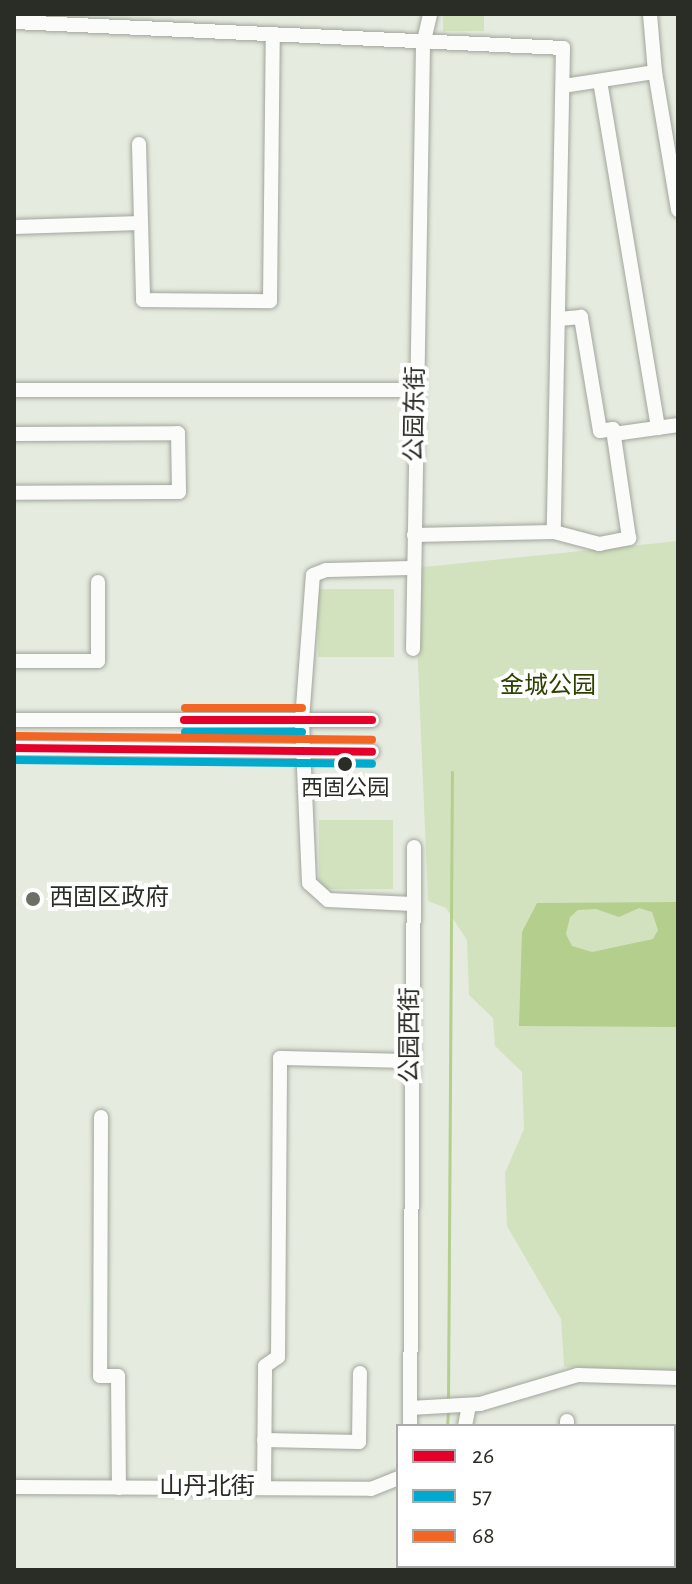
<!DOCTYPE html>
<meta charset="utf-8">
<style>
body{margin:0}
#map{position:relative;width:692px;height:1584px;overflow:hidden;background:#e5ebdf;font-family:"Alegreya Sans","Noto Sans SC",sans-serif}
div>[style]{position:absolute}
.green>*{inset:0;background:#d2e2bf;transform-origin:0 0}
.water>*{inset:0;background:#b4ce8d}
.stream>*{height:3px;margin:-1.5px;padding:0 1.5px;transform-origin:1.5px;border-radius:1.5px;background:#b4ce8d}
.roads{filter:drop-shadow(0 0 2px #a1a59c) drop-shadow(0 0 2px #a1a59c)}
.minor>*{height:14px;margin:-7px;padding:0 7px;transform-origin:7px;border-radius:7px;background:#fbfcfa}
.bus-1>*{height:8px;margin:-4px;padding:0 4px;transform-origin:4px;border-radius:4px;background:#e4002b}
.bus-2>*{height:8px;margin:-4px;padding:0 4px;transform-origin:4px;border-radius:4px;background:#00a9ce}
.bus-3>*{height:8px;margin:-4px;padding:0 4px;transform-origin:4px;border-radius:4px;background:#f26522}
.dots>*{width:22px;height:22px;translate:-50% -50%;box-sizing:border-box;border:4px solid #fff;border-radius:50%}
span{translate:-50% -50%;white-space:nowrap;text-align:center;line-height:1.15;-webkit-text-stroke:8px #fff;paint-order:stroke}
.bus-label{font-size:22px;color:#2a2d25}
.street-label{font-size:24px;color:#2a2d25}
.park-label{font-size:24px;color:#2d4200}
.poi-label{font-size:24px;color:#2a2d25}
.left{translate:0 -50%;text-align:left}
.frame{position:absolute;inset:0;border:16px solid #2a2d25;pointer-events:none}
.legend{position:absolute;left:396px;top:1424px;width:280px;height:144px;box-sizing:border-box;background:#fff;border:2px solid #aaaba8;margin:0;padding:10px 14px;list-style:none;font-size:24px;color:#2a2d25}
.legend li{display:flex;align-items:center;gap:16px;height:40px}
.legend b{width:40px;border:2px solid #aaaba8}
</style>
<div id="map">
<div class="green">
<i style="left:443px;top:14px;width:41px;height:17px"></i>
<i style="clip-path:polygon(678px 541px,678px 1371px,564px 1367px,561px 1319px,507px 1226px,505px 1173px,524px 1129px,522px 1072px,495px 1046px,493px 1018px,469px 995px,467px 940px,446px 908px,428px 901px,414px 568px)"></i>
<i style="left:318px;top:589px;width:76px;height:68px"></i>
<i style="left:319px;top:820px;width:74px;height:69px"></i>
</div>
<div class="water">
<i style="clip-path:polygon(evenodd,678px 902px,678px 1027px,519px 1026px,522px 932px,537px 903px,678px 902px,639px 908px,652px 912px,658px 930px,653px 939px,592px 952px,572px 946px,566px 934px,570px 917px,578px 910px,596px 909px,619px 917px,639px 908px)"></i>
</div>
<div class="stream">
<i style="left:448px;top:1402px;width:630px;rotate:-89.64deg"></i>
<i style="left:447px;top:1426px;width:16px;rotate:-86deg"></i>
<i style="left:442px;top:1570px;width:4px;rotate:-90deg"></i>
</div>
<div class="roads">
<div class="minor">
<i style="left:650px;top:14px;width:58px;rotate:85.1deg"></i>
<i style="left:14px;top:22px;width:550px;rotate:2.71deg"></i>
<i style="left:563px;top:48px;width:484px;rotate:91.1deg"></i>
<i style="left:600px;top:81px;width:352px;rotate:80.5deg"></i>
<i style="left:563px;top:86px;width:93px;rotate:-8.7deg"></i>
<i style="left:655px;top:72px;width:140px;rotate:80.5deg"></i>
<i style="left:139px;top:144px;width:156px;rotate:88.5deg"></i>
<i style="left:143px;top:300px;width:127px;rotate:0.5deg"></i>
<i style="left:270px;top:301px;width:267px;rotate:-89.4deg"></i>
<i style="left:14px;top:227px;width:127px;rotate:-1.8deg"></i>
<i style="left:14px;top:390px;width:403px"></i>
<i style="left:14px;top:434px;width:164px;rotate:-0.3deg"></i>
<i style="left:178px;top:433px;width:59px;rotate:89deg"></i>
<i style="left:179px;top:492px;width:165px;rotate:179.7deg"></i>
<i style="left:614px;top:434px;width:65px;rotate:-8deg"></i>
<i style="left:414px;top:535px;width:140px;rotate:-1.2deg"></i>
<i style="left:554px;top:532px;width:47px;rotate:14.9deg"></i>
<i style="left:599px;top:544px;width:31px;rotate:-11deg"></i>
<i style="left:629px;top:538px;width:110px;rotate:-98.4deg"></i>
<i style="left:613px;top:429px;width:13px;rotate:171deg"></i>
<i style="left:600px;top:431px;width:116px;rotate:-99.5deg"></i>
<i style="left:581px;top:317px;width:23px;rotate:175deg"></i>
<i style="left:413px;top:649px;width:604px;rotate:-89.05deg"></i>
<i style="left:423px;top:45px;width:32px;rotate:-77deg"></i>
<i style="left:14px;top:661px;width:84px"></i>
<i style="left:98px;top:661px;width:79px;rotate:-90deg"></i>
<i style="left:14px;top:720px;width:358px"></i>
<i style="left:14px;top:748px;width:358px;rotate:0.6deg"></i>
<i style="left:412px;top:904px;width:84px;rotate:-177.3deg"></i>
<i style="left:328px;top:900px;width:25px;rotate:-138deg"></i>
<i style="left:309px;top:883px;width:163px;rotate:-92.5deg"></i>
<i style="left:302px;top:720px;width:145px;rotate:-85.7deg"></i>
<i style="left:313px;top:575px;width:14px;rotate:-21deg"></i>
<i style="left:326px;top:570px;width:88px;rotate:-1.3deg"></i>
<i style="left:101px;top:1117px;width:259px;rotate:90.2deg"></i>
<i style="left:100px;top:1376px;width:18px"></i>
<i style="left:118px;top:1376px;width:112px;rotate:89.5deg"></i>
<i style="left:410px;top:1408px;width:70px;rotate:-3.3deg"></i>
<i style="left:480px;top:1404px;width:102px;rotate:-16.5deg"></i>
<i style="left:578px;top:1375px;width:100px;rotate:1.7deg"></i>
<i style="left:567px;top:1421px;width:5px;rotate:90deg"></i>
<i style="left:410px;top:1426px;width:579px;rotate:-89.6deg"></i>
<i style="left:465px;top:1426px;width:21px;rotate:-79deg"></i>
<i style="left:264px;top:1440px;width:95px;rotate:1.2deg"></i>
<i style="left:359px;top:1442px;width:69px;rotate:-89.2deg"></i>
<i style="left:14px;top:1487px;width:357px;rotate:0.3deg"></i>
<i style="left:371px;top:1489px;width:29px;rotate:-22deg"></i>
<i style="left:264px;top:1488px;width:122px;rotate:-89.5deg"></i>
<i style="left:265px;top:1366px;width:16px;rotate:-35deg"></i>
<i style="left:278px;top:1357px;width:299px;rotate:-89.6deg"></i>
<i style="left:280px;top:1058px;width:131px;rotate:1.3deg"></i>
<i style="left:456px;top:1570px;width:4px;rotate:-90deg"></i>
<i style="left:467px;top:1570px;width:4px;rotate:-90deg"></i>
<i style="left:528px;top:1570px;width:4px;rotate:-90deg"></i>
<i style="left:568px;top:1570px;width:4px;rotate:-90deg"></i>
<i style="left:628px;top:1570px;width:4px;rotate:-63deg"></i>
</div>
</div>
<div class="bus-1">
<i style="left:184px;top:720px;width:188px"></i>
<i style="left:14px;top:748px;width:358px;rotate:0.6deg"></i>
</div>
<div class="bus-2">
<i style="left:185px;top:732px;width:117px"></i>
<i style="left:14px;top:760px;width:358px;rotate:0.6deg"></i>
</div>
<div class="bus-3">
<i style="left:185px;top:708px;width:117px"></i>
<i style="left:14px;top:736px;width:358px;rotate:0.6deg"></i>
</div>
<div class="dots">
<i style="left:345px;top:764px;background:#2a2d25"></i>
<i style="left:33px;top:899px;background:#6b7066"></i>
</div>
<div class="bus-label">
<span style="left:345px;top:789px">西固公园</span>
</div>
<div class="street-label">
<span style="left:416px;top:414px;rotate:-89deg">公园东街</span>
<span style="left:411px;top:1035px;rotate:-90deg">公园西街</span>
<span style="left:207px;top:1488px">山丹北街</span>
</div>
<div class="park-label">
<span style="left:548px;top:687px">金城公园</span>
</div>
<div class="poi-label">
<span class="left" style="left:49px;top:899px">西固区政府</span>
</div>
<div class="frame"></div>
<ul class="legend">
<li><b style="height:10px;background:#e4002b"></b>26</li>
<li><b style="height:10px;background:#00a9ce"></b>57</li>
<li><b style="height:10px;background:#f26522"></b>68</li>
</ul>
</div>
